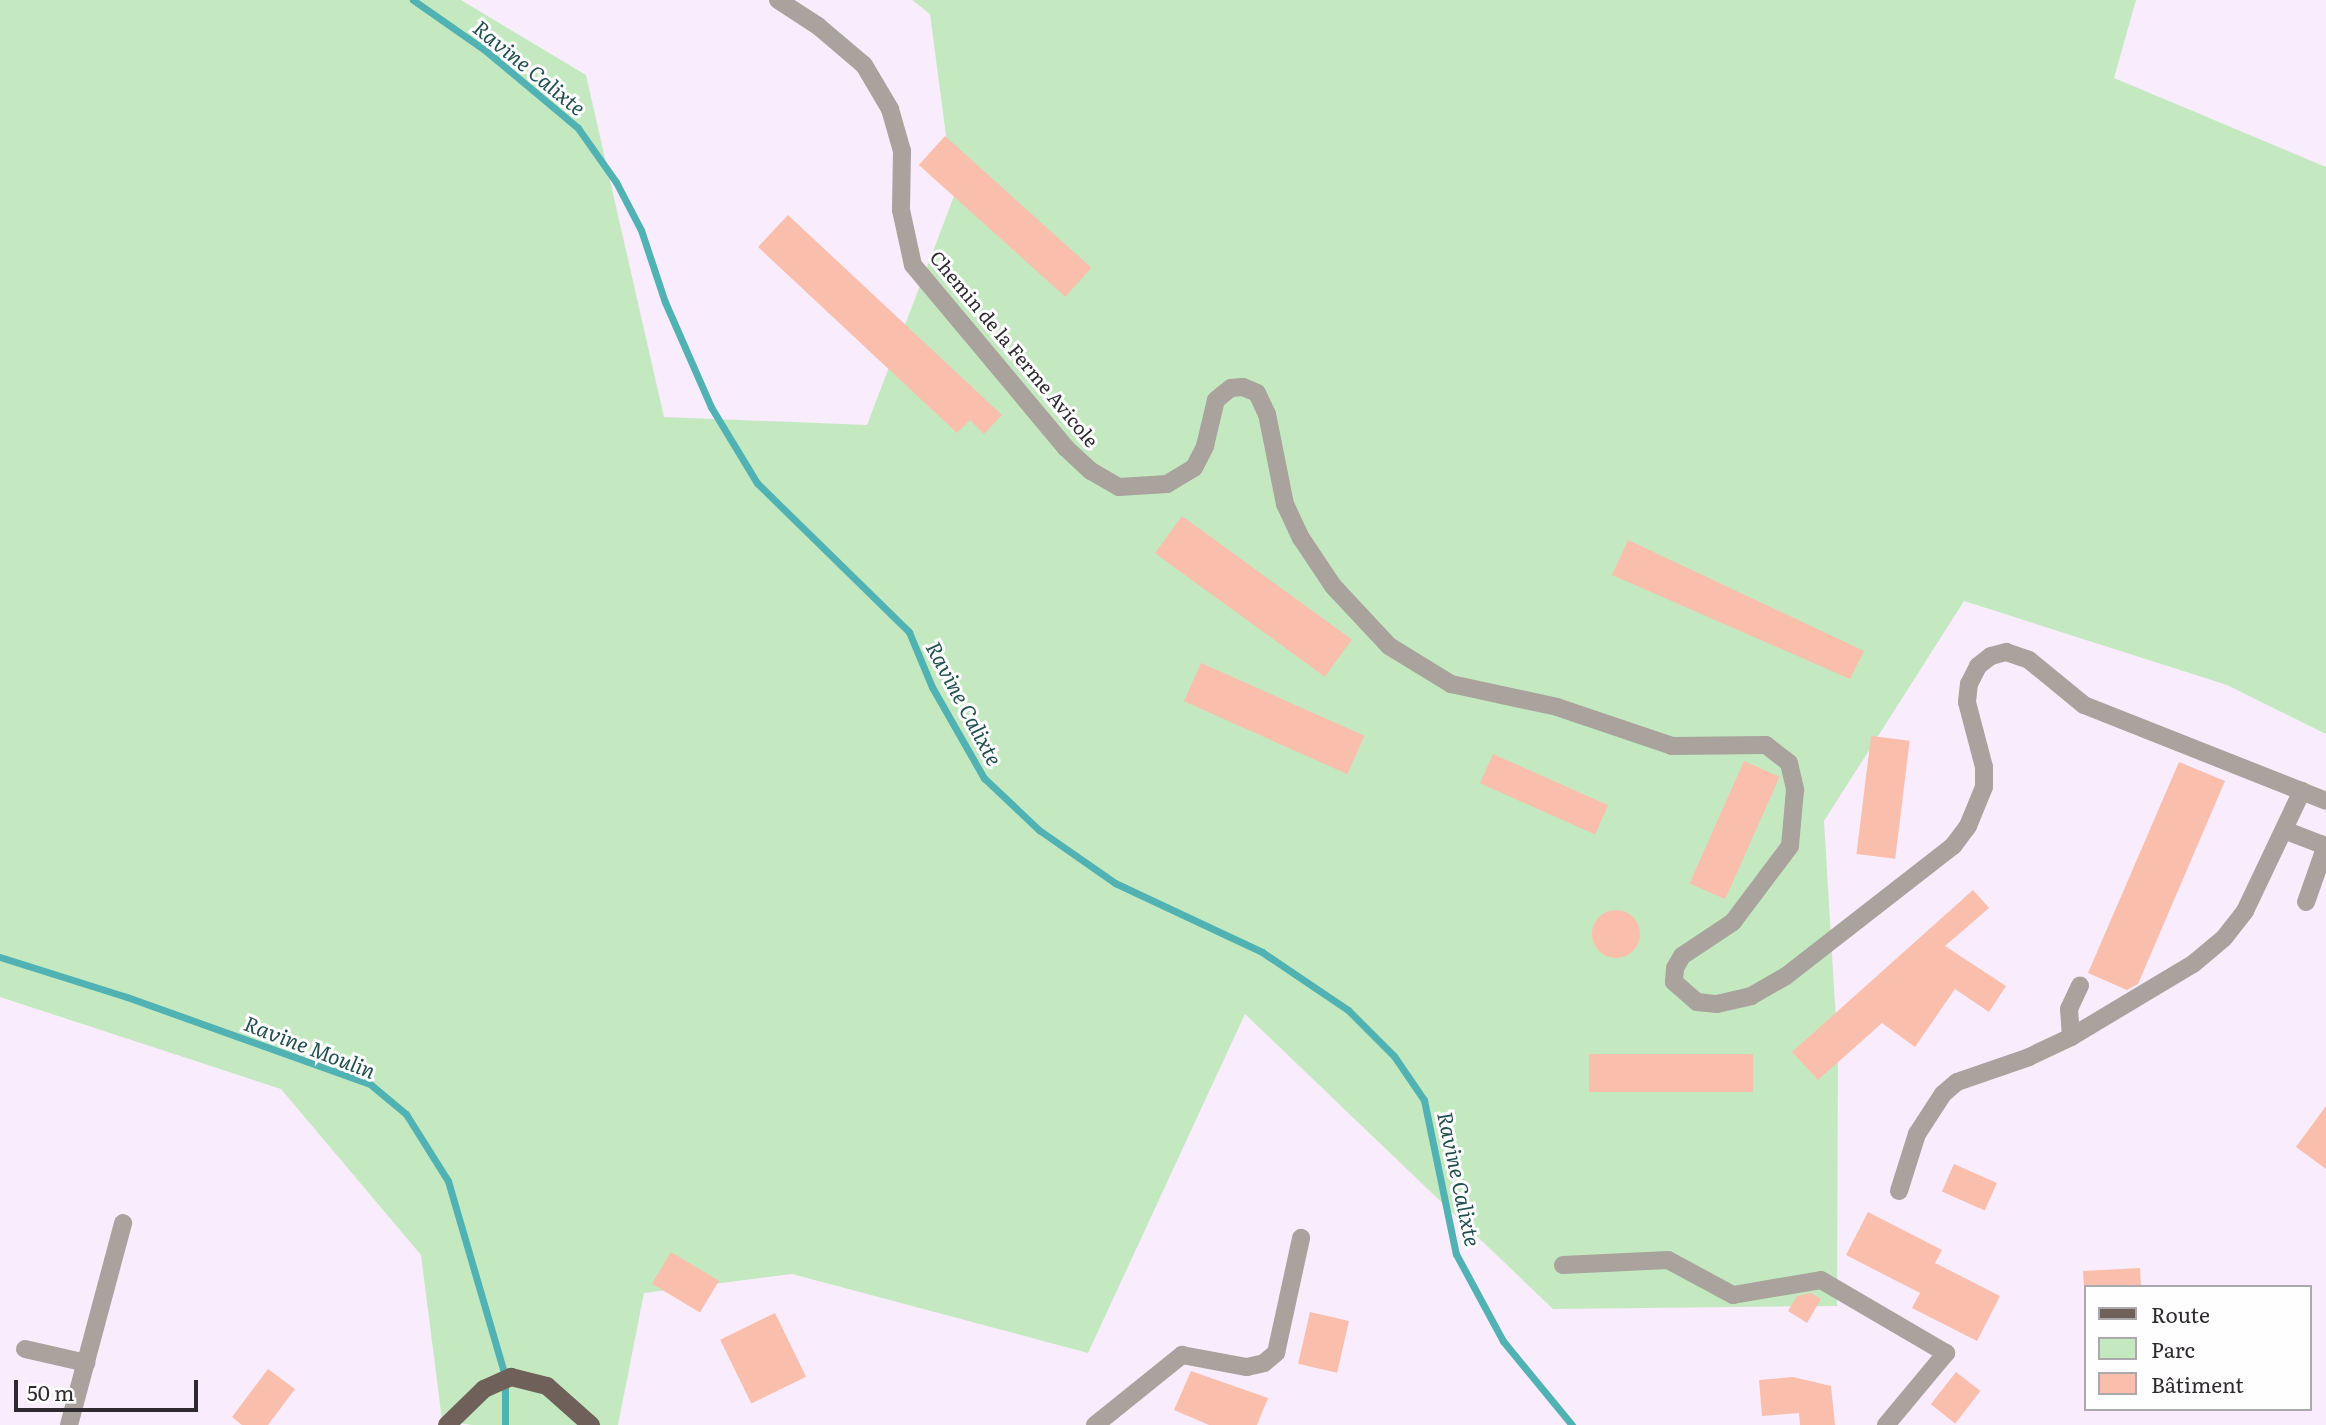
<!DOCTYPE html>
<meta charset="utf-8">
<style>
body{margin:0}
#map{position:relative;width:2326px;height:1425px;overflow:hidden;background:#f9ecfc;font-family:Literata,serif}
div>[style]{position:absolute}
.green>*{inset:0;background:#c4e9c1}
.stream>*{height:7px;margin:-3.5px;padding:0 3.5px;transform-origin:3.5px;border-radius:3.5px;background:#50b2b2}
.building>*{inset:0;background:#fabead;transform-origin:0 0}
.round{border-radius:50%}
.minor>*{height:18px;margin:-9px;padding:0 9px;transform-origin:9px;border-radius:9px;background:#aaa29d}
.major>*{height:18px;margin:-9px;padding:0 9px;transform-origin:9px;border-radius:9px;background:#6f6159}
span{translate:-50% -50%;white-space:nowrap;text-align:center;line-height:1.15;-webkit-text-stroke:6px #fefefe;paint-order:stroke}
.street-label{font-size:19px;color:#2f2a30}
.water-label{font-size:21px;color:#234f4f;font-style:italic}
.legend{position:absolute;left:2084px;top:1285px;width:228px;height:126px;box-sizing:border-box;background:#fefefe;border:2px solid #aba9ac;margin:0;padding:9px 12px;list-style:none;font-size:21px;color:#2f2a30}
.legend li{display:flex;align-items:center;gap:14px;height:35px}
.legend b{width:35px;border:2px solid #aba9ac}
.scale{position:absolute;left:14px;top:1380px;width:184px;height:32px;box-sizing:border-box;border:4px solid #2f2a30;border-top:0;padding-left:9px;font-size:21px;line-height:24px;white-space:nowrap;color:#2f2a30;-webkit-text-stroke:5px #fefefe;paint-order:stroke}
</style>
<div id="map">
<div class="green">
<i style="clip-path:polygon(0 0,461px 0,586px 75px,664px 417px,867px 425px,954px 196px,930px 14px,912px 0,2136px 0,2114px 78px,2326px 167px,2326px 734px,2227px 685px,1964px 601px,1824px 821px,1838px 1054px,1837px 1306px,1553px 1309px,1245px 1014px,1088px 1353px,792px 1274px,644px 1293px,618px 1425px,472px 1425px,442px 1420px,421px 1255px,281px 1089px,0 997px)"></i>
</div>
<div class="stream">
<i style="left:413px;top:0;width:89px;rotate:34.9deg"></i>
<i style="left:486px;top:51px;width:120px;rotate:39.9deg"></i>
<i style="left:578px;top:128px;width:66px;rotate:54.9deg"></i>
<i style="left:616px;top:182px;width:54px;rotate:62.5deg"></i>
<i style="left:641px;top:230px;width:76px;rotate:71.6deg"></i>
<i style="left:665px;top:302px;width:115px;rotate:66.3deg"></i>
<i style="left:711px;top:407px;width:89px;rotate:58.8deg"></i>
<i style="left:757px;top:483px;width:213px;rotate:44.4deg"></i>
<i style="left:909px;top:632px;width:60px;rotate:67.3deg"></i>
<i style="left:932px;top:687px;width:105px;rotate:60.3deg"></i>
<i style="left:984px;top:778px;width:76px;rotate:43.4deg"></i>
<i style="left:1039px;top:830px;width:93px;rotate:34.9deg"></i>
<i style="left:1115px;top:883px;width:162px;rotate:25.1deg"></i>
<i style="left:1262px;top:952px;width:104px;rotate:34deg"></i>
<i style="left:1348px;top:1010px;width:65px;rotate:45deg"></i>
<i style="left:1394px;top:1056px;width:53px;rotate:55.7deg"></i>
<i style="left:1424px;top:1100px;width:157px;rotate:78.3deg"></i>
<i style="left:1456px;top:1254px;width:99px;rotate:61.6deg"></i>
<i style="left:1503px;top:1341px;width:109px;rotate:50.6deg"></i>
<i style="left:0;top:957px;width:133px;rotate:17.5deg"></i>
<i style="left:127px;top:997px;width:258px;rotate:19.7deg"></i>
<i style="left:370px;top:1084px;width:47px;rotate:39.8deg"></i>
<i style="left:406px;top:1114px;width:79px;rotate:57.9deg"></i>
<i style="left:448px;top:1181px;width:203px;rotate:73.7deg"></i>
<i style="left:505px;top:1376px;width:49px;rotate:90deg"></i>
</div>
<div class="building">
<i style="left:945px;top:136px;width:197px;height:39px;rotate:42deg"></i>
<i style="clip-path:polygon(788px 215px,1002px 415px,984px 434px,970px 420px,957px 433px,758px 247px)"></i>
<i style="left:1182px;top:516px;width:210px;height:46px;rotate:36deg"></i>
<i style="clip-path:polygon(1628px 540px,1864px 651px,1850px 679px,1612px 575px)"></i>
<i style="left:1201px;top:663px;width:179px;height:42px;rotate:24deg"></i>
<i style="left:1871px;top:736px;width:39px;height:119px;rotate:7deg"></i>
<i style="left:1493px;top:754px;width:126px;height:32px;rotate:24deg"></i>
<i style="left:1744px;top:761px;width:39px;height:134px;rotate:24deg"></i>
<i style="clip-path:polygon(2179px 762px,2225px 781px,2138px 984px,2127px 990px,2088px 973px)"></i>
<i style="clip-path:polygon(1973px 890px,1989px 908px,1945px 946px,2006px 986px,1989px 1012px,1955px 989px,1915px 1047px,1882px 1023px,1818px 1080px,1792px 1052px)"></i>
<i class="round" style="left:1592px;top:910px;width:48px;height:48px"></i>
<i style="left:1753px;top:1054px;width:38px;height:164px;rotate:90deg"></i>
<i style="clip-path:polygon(2326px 1106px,2326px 1169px,2296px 1147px)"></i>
<i style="left:1954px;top:1164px;width:47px;height:30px;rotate:24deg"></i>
<i style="clip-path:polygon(1868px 1212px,1942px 1250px,1935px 1263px,2000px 1296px,1977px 1341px,1912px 1308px,1920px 1293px,1846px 1255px)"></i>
<i style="left:671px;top:1252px;width:56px;height:37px;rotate:31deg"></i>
<i style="clip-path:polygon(2140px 1268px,2141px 1287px,2084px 1287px,2083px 1271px)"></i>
<i style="clip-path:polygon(1811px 1293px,1821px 1299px,1807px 1323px,1788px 1311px,1797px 1296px)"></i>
<i style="left:1310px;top:1312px;width:40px;height:53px;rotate:13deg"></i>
<i style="left:775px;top:1313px;width:71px;height:61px;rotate:64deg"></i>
<i style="clip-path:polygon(268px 1369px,295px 1389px,268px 1425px,242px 1425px,232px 1417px)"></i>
<i style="clip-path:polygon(1191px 1371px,1268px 1398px,1257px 1425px,1209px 1425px,1174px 1410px)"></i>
<i style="left:1956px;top:1372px;width:31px;height:41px;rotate:38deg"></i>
<i style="clip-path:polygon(1793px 1377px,1831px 1386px,1835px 1425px,1800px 1425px,1799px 1413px,1762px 1416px,1759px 1380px)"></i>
</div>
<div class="minor">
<i style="left:778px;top:0;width:48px;rotate:33deg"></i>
<i style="left:818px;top:26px;width:60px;rotate:40.3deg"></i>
<i style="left:864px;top:65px;width:51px;rotate:59.4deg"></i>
<i style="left:890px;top:109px;width:44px;rotate:74.1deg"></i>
<i style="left:902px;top:151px;width:59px;rotate:91deg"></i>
<i style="left:901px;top:210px;width:56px;rotate:77.7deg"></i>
<i style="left:913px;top:265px;width:239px;rotate:50.1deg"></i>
<i style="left:1066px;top:448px;width:34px;rotate:43deg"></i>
<i style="left:1091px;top:471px;width:32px;rotate:30deg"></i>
<i style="left:1119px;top:487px;width:48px;rotate:-3.6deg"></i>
<i style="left:1167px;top:484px;width:31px;rotate:-31deg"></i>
<i style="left:1194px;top:468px;width:25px;rotate:-63deg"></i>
<i style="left:1205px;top:446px;width:47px;rotate:-76.6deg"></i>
<i style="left:1216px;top:400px;width:19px;rotate:-39deg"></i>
<i style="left:1231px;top:388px;width:12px;rotate:-5deg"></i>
<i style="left:1243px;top:387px;width:15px;rotate:23deg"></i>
<i style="left:1257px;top:393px;width:23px;rotate:65deg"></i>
<i style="left:1267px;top:414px;width:92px;rotate:78.7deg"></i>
<i style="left:1285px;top:504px;width:38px;rotate:65deg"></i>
<i style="left:1301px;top:538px;width:58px;rotate:56.3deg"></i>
<i style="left:1333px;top:586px;width:82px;rotate:47deg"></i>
<i style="left:1389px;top:646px;width:73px;rotate:31.5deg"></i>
<i style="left:1451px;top:684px;width:108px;rotate:12.2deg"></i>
<i style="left:1557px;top:707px;width:121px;rotate:18.7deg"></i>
<i style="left:1672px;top:746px;width:94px;rotate:-0.6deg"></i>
<i style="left:1766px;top:745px;width:29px;rotate:38deg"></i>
<i style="left:1789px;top:763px;width:28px;rotate:77deg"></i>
<i style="left:1795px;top:790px;width:56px;rotate:95.1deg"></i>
<i style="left:1790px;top:846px;width:95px;rotate:126.9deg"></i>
<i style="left:1733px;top:922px;width:61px;rotate:146.3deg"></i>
<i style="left:1682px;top:956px;width:14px;rotate:120deg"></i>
<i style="left:1675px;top:968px;width:14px;rotate:94deg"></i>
<i style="left:1674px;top:982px;width:30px;rotate:41deg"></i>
<i style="left:1697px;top:1002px;width:20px;rotate:6deg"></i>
<i style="left:1717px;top:1004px;width:35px;rotate:-13deg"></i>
<i style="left:1751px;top:996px;width:40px;rotate:-29.7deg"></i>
<i style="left:1786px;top:976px;width:212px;rotate:-37.9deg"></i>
<i style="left:1953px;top:846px;width:25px;rotate:-53deg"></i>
<i style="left:1968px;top:826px;width:42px;rotate:-67.7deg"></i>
<i style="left:1984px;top:787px;width:20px;rotate:-90deg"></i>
<i style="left:1984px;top:767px;width:67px;rotate:-104.7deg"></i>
<i style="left:1967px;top:702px;width:18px;rotate:-84deg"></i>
<i style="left:1969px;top:684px;width:20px;rotate:-63deg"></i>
<i style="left:1978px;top:666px;width:16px;rotate:-38deg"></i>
<i style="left:1991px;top:656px;width:16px;rotate:-15deg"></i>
<i style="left:2006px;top:652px;width:24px;rotate:19deg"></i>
<i style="left:2029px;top:660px;width:71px;rotate:39.3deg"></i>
<i style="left:2084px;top:705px;width:260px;rotate:21.6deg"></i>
<i style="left:2284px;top:830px;width:40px;rotate:21deg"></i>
<i style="left:2321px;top:844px;width:8px;rotate:67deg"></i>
<i style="left:2324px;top:851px;width:54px;rotate:109.4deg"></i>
<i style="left:2071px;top:1037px;width:28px;rotate:-94deg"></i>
<i style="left:2069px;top:1009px;width:26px;rotate:-65deg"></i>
<i style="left:1899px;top:1191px;width:60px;rotate:-72.5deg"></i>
<i style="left:1917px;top:1134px;width:48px;rotate:-57deg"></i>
<i style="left:1943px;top:1094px;width:18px;rotate:-41deg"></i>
<i style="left:1957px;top:1082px;width:76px;rotate:-19.1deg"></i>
<i style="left:2029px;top:1057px;width:47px;rotate:-25.5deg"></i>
<i style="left:2071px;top:1037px;width:142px;rotate:-30.9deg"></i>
<i style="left:2193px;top:964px;width:40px;rotate:-40deg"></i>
<i style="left:2224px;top:938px;width:34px;rotate:-52deg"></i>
<i style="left:2245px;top:911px;width:133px;rotate:-64.6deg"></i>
<i style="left:1563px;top:1265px;width:105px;rotate:-2.7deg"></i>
<i style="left:1668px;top:1260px;width:74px;rotate:28.3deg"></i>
<i style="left:1733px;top:1295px;width:89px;rotate:-9.7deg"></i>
<i style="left:1821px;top:1280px;width:145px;rotate:30.3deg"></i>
<i style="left:1946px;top:1353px;width:94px;rotate:129.8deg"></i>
<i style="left:25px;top:1349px;width:63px;rotate:12.9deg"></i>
<i style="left:69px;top:1425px;width:209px;rotate:-75deg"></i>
<i style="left:1095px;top:1425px;width:112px;rotate:-38.8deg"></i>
<i style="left:1182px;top:1355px;width:66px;rotate:10.5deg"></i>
<i style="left:1247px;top:1367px;width:17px;rotate:-13deg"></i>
<i style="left:1264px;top:1363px;width:16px;rotate:-40deg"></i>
<i style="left:1276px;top:1353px;width:118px;rotate:-77.7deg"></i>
</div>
<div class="major">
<i style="left:447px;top:1425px;width:52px;rotate:-44.2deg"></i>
<i style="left:484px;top:1389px;width:30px;rotate:-24deg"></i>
<i style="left:511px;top:1377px;width:37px;rotate:14deg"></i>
<i style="left:547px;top:1386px;width:59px;rotate:41.6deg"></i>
</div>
<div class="street-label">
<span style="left:1014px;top:349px;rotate:50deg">Chemin de la Ferme Avicole</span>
</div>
<div class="water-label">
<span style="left:530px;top:67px;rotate:39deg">Ravine Calixte</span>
<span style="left:965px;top:703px;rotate:62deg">Ravine Calixte</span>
<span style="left:310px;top:1046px;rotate:21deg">Ravine Moulin</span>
<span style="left:1460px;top:1179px;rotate:78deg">Ravine Calixte</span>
</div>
<ul class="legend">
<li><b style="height:9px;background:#6f6159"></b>Route</li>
<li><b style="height:19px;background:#c4e9c1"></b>Parc</li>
<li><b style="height:19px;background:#fabead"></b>Bâtiment</li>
</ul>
<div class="scale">50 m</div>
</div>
